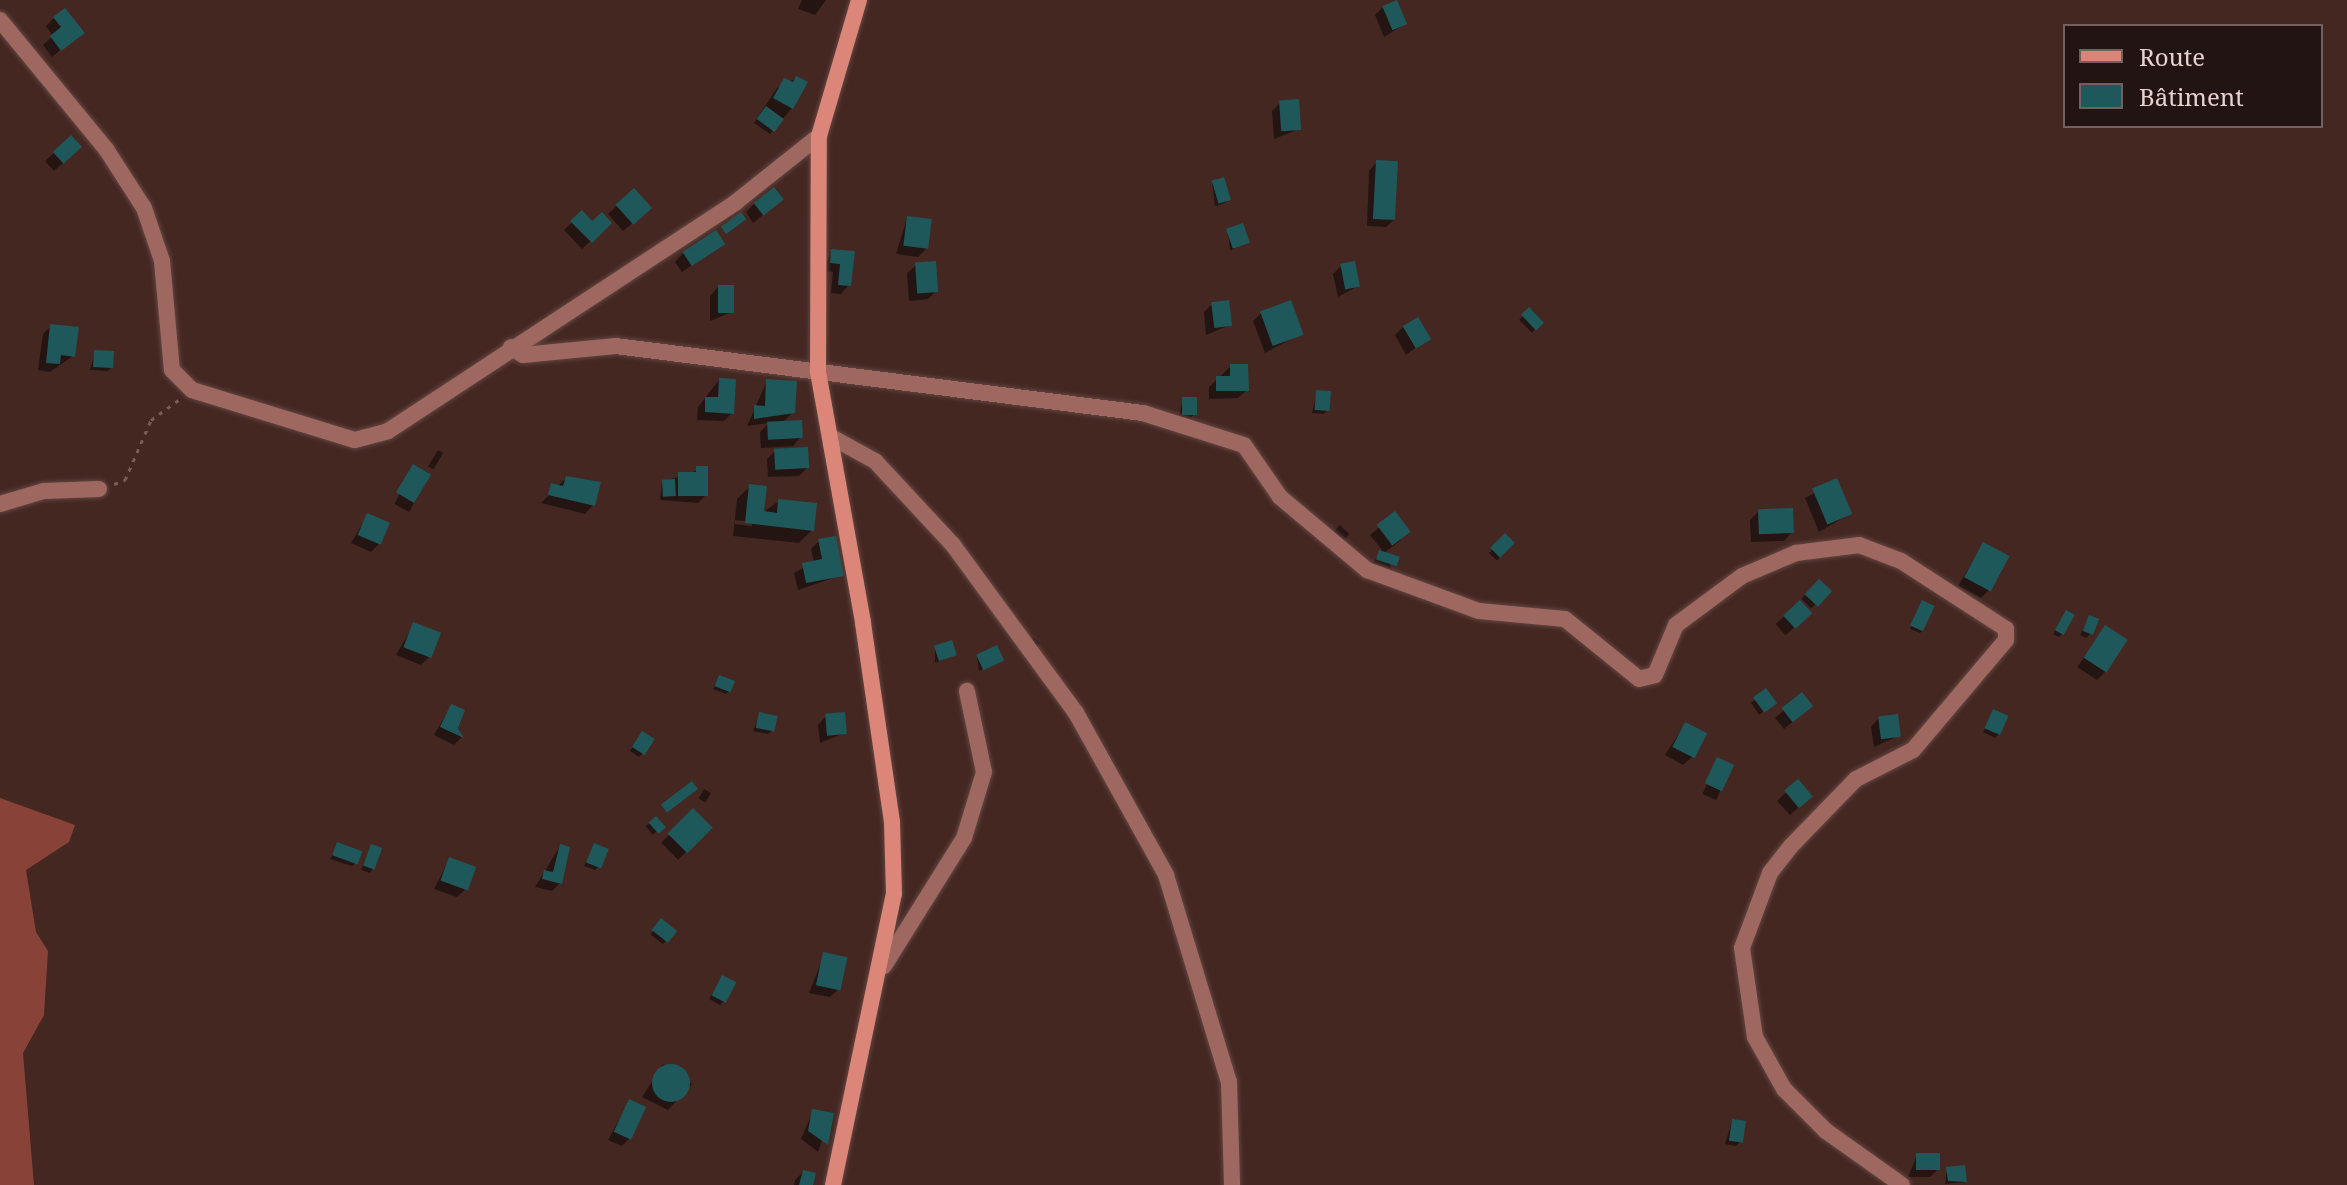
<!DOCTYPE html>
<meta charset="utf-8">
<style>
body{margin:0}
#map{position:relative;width:2347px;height:1185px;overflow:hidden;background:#452722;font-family:"Noto Serif",serif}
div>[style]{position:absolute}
.forest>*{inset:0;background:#894238}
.shadow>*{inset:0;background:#0007;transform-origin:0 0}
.building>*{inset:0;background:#1e585b;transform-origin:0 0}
.round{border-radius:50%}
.path>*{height:3px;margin-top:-1.5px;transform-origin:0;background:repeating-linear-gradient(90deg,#775c58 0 4px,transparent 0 10px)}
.roads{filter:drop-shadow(0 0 2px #624641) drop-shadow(0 0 2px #624641)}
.street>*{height:16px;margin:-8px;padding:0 8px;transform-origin:8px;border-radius:8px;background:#9e6860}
.secondary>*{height:16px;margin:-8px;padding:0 8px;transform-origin:8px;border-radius:8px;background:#dc8679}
span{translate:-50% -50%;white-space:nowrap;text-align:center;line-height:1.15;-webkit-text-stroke:6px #221412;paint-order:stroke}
.legend{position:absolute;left:2063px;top:24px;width:260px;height:104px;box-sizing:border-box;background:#221412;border:2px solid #71605e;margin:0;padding:10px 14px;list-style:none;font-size:24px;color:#e7d2cf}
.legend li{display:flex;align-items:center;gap:16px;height:40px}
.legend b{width:40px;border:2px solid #71605e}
</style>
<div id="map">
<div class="forest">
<i style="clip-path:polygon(0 798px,75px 825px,69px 842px,26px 870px,36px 932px,48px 951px,44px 1015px,23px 1053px,34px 1185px,0 1185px)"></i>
</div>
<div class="shadow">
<i style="clip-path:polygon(802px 0,826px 0,815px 15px,798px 9px)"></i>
<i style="clip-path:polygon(1383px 7px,1405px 24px,1384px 37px,1375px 15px)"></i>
<i style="clip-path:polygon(54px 18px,76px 37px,52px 57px,43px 45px,53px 36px,46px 26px)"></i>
<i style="clip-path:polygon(797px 78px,792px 108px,770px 134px,754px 123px,777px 88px)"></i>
<i style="clip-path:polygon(1280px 103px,1299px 129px,1274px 139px,1272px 111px)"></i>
<i style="clip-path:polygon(54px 153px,72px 155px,54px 171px,45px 161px)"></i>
<i style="clip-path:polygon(1377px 162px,1395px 219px,1386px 227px,1367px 226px,1369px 171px)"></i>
<i style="clip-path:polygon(1212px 182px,1229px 200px,1225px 203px,1215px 206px)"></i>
<i style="clip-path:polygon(634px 190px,641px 216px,623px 231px,608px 214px)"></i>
<i style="clip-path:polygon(781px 200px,753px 223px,746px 212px,754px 204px)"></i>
<i style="clip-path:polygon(582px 213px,592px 224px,610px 223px,582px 249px,564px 230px)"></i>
<i style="clip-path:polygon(907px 218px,927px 248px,918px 257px,896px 254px)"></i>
<i style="clip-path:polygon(1228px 231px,1247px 242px,1230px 251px)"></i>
<i style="clip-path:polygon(723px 244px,682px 272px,675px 262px,683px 253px)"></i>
<i style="clip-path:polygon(832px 251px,852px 253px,849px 285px,841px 294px,831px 293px,833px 272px,823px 271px)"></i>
<i style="clip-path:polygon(916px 265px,936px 291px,928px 299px,909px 301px,907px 273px)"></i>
<i style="clip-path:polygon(1341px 266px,1358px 286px,1338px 297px,1333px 274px)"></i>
<i style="clip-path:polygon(718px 287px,732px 312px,710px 321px,710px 296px)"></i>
<i style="clip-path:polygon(1212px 304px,1230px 325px,1206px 335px,1204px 312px)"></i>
<i style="left:1529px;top:310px;width:18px;height:14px;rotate:45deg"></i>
<i style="clip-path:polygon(1261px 313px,1301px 334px,1265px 353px,1253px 321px)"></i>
<i style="clip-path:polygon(51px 326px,73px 356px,50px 372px,38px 370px,43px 334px)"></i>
<i style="clip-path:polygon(1403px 327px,1428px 339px,1406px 355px,1395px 335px)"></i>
<i style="clip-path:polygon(95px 352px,111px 368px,108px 371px,90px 370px)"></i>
<i style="clip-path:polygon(1231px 366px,1247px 390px,1238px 398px,1209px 399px,1209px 387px)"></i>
<i style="clip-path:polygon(719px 380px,732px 413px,724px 421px,697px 420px,698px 407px)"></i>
<i style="clip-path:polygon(767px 381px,793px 412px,782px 423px,801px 437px,793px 446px,761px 448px,760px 432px,769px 423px,747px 426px)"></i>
<i style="clip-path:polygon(1317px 392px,1327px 410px,1324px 414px,1312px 413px)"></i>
<i style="clip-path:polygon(1183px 399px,1194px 414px,1191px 418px,1179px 417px)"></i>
<i style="left:438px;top:450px;width:6px;height:19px;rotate:31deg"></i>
<i style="clip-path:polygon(775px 451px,807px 468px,799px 476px,768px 477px,767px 459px)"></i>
<i style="left:414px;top:467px;width:17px;height:42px;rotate:28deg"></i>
<i style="clip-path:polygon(706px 468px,706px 495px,698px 503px,660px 500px,662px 482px)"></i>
<i style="clip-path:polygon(566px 478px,593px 505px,585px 514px,541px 503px)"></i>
<i style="clip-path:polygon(1836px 481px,1850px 514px,1819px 532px,1805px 498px)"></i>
<i style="clip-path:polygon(evenodd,750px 486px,762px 513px,779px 501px,812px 530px,799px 543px,733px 536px,737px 499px,750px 486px,735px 520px,752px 522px,752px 526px,735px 524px,735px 520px)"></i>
<i style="clip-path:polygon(1759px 511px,1792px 532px,1784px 541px,1751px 542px,1750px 520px)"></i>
<i style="clip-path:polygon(1395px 514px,1401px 540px,1384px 553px,1392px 569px,1373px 563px,1382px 550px,1370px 535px)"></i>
<i style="clip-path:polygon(367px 516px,379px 544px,371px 552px,351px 543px)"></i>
<i style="left:1340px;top:525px;width:13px;height:11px;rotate:45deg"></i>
<i style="left:1504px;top:536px;width:11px;height:23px;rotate:41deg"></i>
<i style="clip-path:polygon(819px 541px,842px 575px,798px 590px,794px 573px,814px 562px,811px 549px)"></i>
<i style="clip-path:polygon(1983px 545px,1989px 590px,1981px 598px,1958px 586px)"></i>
<i style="left:1819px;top:581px;width:14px;height:25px;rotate:45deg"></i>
<i style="left:1800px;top:602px;width:15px;height:33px;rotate:48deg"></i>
<i style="clip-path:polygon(1922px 603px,1924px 629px,1920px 633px,1910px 629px)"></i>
<i style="clip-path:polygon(2066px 612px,2062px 634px,2059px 637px,2053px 634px)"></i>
<i style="clip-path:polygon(2090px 617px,2090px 634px,2086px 638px,2080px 635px)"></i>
<i style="clip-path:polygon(414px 624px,429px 657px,421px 665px,396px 655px)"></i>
<i style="clip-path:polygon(2106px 628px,2105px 672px,2097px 680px,2077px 667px)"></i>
<i style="left:1033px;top:637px;width:9px;height:9px;rotate:41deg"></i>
<i style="clip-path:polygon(935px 647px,954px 655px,935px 663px)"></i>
<i style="clip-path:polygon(977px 656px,1001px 659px,979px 671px)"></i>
<i style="clip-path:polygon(720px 677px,729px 691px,726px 694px,713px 689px)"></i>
<i style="clip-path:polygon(1766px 691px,1771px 706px,1759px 715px,1751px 703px)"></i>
<i style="clip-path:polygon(1802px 695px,1802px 714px,1784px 729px,1775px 718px)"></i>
<i style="clip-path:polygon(451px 706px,462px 737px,454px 745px,434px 735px)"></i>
<i style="clip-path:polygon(1994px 712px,1999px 734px,1995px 738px,1983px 732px)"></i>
<i style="clip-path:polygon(760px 714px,772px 731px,768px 734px,753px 731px)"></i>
<i style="clip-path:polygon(826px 716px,845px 733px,820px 743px,818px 725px)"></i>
<i style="clip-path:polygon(1879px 718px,1899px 736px,1874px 747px,1871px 727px)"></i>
<i style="clip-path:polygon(1685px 724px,1692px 757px,1683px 765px,1665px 755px)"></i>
<i style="clip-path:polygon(639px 737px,642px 754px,639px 757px,630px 751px)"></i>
<i style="left:1717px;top:760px;width:15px;height:37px;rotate:23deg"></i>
<i style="clip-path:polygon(1797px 782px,1802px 804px,1790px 815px,1777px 801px)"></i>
<i style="left:704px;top:789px;width:8px;height:11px;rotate:30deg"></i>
<i style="left:693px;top:811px;width:24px;height:45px;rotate:45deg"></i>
<i style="left:656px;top:818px;width:11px;height:13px;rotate:52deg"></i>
<i style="clip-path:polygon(338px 844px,356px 863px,352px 866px,330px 859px)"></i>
<i style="clip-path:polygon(595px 845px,598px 867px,595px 870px,584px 866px)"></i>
<i style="clip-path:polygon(371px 846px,373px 869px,370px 873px,361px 870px)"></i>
<i style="clip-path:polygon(560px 846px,560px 883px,552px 891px,535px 887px)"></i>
<i style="clip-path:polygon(449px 860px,466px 889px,457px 897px,434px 889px)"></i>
<i style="left:661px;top:921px;width:16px;height:17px;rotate:38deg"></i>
<i style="clip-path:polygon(824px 955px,839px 989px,830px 997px,809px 993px)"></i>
<i style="clip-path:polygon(722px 977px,724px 1001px,720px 1005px,709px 999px)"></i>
<i style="clip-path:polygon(663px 1064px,692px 1084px,668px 1110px,642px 1097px)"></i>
<i style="clip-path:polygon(630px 1101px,630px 1138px,622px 1146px,608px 1140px)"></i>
<i style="clip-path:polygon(813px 1111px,831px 1114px,818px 1152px,801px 1139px)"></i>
<i style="clip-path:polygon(1732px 1121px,1740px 1142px,1736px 1146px,1725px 1144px)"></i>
<i style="clip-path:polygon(1917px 1155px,1938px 1169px,1930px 1177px,1908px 1177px)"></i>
<i style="clip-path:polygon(1947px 1169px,1965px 1182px,1945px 1184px)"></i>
<i style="clip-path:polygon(803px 1172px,811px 1185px,794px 1185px,795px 1180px)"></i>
</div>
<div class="building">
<i style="left:1397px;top:0;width:26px;height:16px;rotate:67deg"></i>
<i style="clip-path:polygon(65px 8px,85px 33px,61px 51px,50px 36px,61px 27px,53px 17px)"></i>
<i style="clip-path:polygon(796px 76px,808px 82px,793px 109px,773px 98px,784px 78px,793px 82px)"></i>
<i style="left:1299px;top:99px;width:31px;height:20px;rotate:86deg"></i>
<i style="left:766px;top:106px;width:22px;height:16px;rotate:36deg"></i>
<i style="left:71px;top:135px;width:16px;height:25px;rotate:47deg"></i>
<i style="left:1376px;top:160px;width:22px;height:59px;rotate:3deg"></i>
<i style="left:1224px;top:177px;width:24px;height:13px;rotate:73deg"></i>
<i style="left:774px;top:187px;width:16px;height:26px;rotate:52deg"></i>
<i style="left:634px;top:188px;width:27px;height:25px;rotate:48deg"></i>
<i style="clip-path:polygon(582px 210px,592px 221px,602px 212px,612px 223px,592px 243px,570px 221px)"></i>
<i style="left:741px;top:212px;width:9px;height:25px;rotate:54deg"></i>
<i style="left:907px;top:216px;width:25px;height:30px;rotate:7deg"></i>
<i style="left:1243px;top:223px;width:21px;height:18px;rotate:71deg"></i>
<i style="left:716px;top:230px;width:17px;height:40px;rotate:57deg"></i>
<i style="clip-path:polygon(831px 249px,855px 251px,851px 286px,838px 285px,840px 264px,830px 263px)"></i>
<i style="left:936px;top:261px;width:31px;height:21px;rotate:86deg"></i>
<i style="left:1355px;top:261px;width:26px;height:15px;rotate:79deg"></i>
<i style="left:718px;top:285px;width:16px;height:28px"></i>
<i style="left:1229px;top:300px;width:26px;height:18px;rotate:83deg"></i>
<i style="left:1291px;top:300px;width:37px;height:33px;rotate:70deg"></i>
<i style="left:1529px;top:307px;width:22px;height:11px;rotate:47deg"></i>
<i style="left:1418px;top:317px;width:26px;height:18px;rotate:59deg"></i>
<i style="clip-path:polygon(50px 324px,79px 327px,75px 357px,61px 355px,60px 364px,46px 363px)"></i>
<i style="left:94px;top:350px;width:20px;height:17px;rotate:3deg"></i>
<i style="clip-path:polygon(1230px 364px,1248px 364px,1249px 391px,1216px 391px,1216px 376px,1230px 376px)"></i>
<i style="clip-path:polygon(719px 378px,736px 379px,734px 414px,705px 412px,705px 397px,718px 397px)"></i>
<i style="clip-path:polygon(766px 379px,797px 381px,795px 413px,754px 419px,754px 405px,765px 406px)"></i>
<i style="left:1316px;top:390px;width:15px;height:20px;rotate:4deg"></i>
<i style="left:1182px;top:397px;width:15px;height:18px"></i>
<i style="left:802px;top:420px;width:18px;height:35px;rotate:87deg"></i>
<i style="left:808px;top:447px;width:21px;height:34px;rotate:87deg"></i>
<i style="left:413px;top:464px;width:21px;height:33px;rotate:31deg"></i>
<i style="clip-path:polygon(696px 466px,708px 466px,708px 496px,678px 496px,678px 472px,696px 472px)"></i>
<i style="clip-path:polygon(566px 476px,601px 482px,595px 506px,548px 495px,551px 483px,563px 486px)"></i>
<i style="left:1837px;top:478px;width:39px;height:27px;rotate:67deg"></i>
<i style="left:675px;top:479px;width:17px;height:13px;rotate:87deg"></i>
<i style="clip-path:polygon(749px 484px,767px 486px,764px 511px,777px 513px,778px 499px,817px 503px,814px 531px,745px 523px)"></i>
<i style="left:1793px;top:508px;width:25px;height:35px;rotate:88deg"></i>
<i style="left:1395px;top:511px;width:26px;height:23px;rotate:53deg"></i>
<i style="left:367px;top:513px;width:25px;height:24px;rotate:23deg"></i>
<i style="left:1505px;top:533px;width:14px;height:21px;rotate:45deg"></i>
<i style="clip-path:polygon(836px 536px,844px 576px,806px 583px,802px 563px,822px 559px,818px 539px)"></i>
<i style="left:1983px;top:542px;width:30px;height:40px;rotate:28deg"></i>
<i style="left:1379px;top:550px;width:22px;height:10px;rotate:18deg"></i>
<i style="left:1819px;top:579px;width:18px;height:21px;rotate:43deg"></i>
<i style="left:1800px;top:600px;width:18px;height:23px;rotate:47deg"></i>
<i style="left:1922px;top:600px;width:14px;height:28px;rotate:25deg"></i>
<i style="left:2066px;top:610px;width:10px;height:23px;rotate:29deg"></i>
<i style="left:2089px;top:615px;width:11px;height:17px;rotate:22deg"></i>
<i style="left:413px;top:622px;width:30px;height:27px;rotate:21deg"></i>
<i style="left:2105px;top:625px;width:27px;height:39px;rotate:33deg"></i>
<i style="left:952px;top:640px;width:16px;height:19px;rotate:72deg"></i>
<i style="left:997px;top:645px;width:17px;height:23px;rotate:65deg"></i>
<i style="left:719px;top:675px;width:17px;height:12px;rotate:21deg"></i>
<i style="left:1766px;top:688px;width:19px;height:16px;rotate:54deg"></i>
<i style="left:1802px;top:692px;width:18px;height:26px;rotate:52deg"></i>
<i style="clip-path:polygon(451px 704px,465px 710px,458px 728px,464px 738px,440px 727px)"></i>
<i style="left:1993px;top:709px;width:17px;height:21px;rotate:24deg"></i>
<i style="left:759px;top:712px;width:19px;height:16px;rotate:12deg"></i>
<i style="left:845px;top:712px;width:22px;height:20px;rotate:85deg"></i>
<i style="left:1898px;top:714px;width:23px;height:20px;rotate:83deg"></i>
<i style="left:1685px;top:722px;width:25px;height:28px;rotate:27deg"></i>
<i style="left:642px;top:731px;width:15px;height:19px;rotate:32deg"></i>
<i style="left:1717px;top:757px;width:19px;height:29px;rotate:25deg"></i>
<i style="left:1798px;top:779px;width:23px;height:18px;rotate:50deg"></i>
<i style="left:692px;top:781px;width:10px;height:39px;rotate:53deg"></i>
<i style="left:693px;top:808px;width:28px;height:36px;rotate:45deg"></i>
<i style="left:656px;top:816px;width:15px;height:10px;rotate:48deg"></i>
<i style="left:337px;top:842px;width:27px;height:14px;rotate:20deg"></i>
<i style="left:594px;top:843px;width:16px;height:21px;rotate:22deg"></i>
<i style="left:371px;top:844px;width:12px;height:23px;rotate:20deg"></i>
<i style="clip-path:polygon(560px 844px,570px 847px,562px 884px,542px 879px,544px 870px,553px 872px)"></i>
<i style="left:449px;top:857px;width:29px;height:25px;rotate:20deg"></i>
<i style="left:661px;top:918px;width:21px;height:15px;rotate:39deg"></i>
<i style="left:823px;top:952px;width:25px;height:34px;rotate:12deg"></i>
<i style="left:722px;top:975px;width:16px;height:23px;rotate:27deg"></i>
<i class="round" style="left:652px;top:1064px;width:38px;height:38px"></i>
<i style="left:629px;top:1099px;width:19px;height:36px;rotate:25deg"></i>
<i style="clip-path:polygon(812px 1109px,834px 1113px,828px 1145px,808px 1131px)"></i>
<i style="left:1732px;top:1119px;width:14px;height:22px;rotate:8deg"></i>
<i style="left:1916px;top:1153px;width:24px;height:17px"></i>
<i style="clip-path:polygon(1965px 1165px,1967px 1182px,1948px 1181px,1946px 1167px)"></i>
<i style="clip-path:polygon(803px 1170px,816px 1173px,813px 1185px,799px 1185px)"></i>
</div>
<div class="path">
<i style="left:114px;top:484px;width:12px;rotate:-20deg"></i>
<i style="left:125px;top:480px;width:65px;rotate:-66.6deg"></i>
<i style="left:151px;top:420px;width:36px;rotate:-36deg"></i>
</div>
<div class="roads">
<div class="street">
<i style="left:0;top:20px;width:167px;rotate:50.6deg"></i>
<i style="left:106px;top:149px;width:70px;rotate:57.2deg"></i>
<i style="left:144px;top:208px;width:56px;rotate:71.2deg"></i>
<i style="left:162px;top:261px;width:109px;rotate:84.8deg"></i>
<i style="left:172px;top:370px;width:28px;rotate:45deg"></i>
<i style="left:192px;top:390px;width:170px;rotate:17.1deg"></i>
<i style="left:355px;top:440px;width:34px;rotate:-15deg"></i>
<i style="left:388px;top:431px;width:417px;rotate:-33.3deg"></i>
<i style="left:736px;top:202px;width:106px;rotate:-38.5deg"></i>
<i style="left:511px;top:347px;width:14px;rotate:34deg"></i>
<i style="left:523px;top:355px;width:93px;rotate:-5.5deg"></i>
<i style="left:616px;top:346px;width:531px;rotate:7.25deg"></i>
<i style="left:1143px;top:413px;width:106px;rotate:17.6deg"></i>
<i style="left:1244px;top:445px;width:63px;rotate:55.3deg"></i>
<i style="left:1280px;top:497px;width:114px;rotate:40deg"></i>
<i style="left:1367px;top:570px;width:119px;rotate:20.1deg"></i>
<i style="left:1479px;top:611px;width:86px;rotate:5.3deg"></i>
<i style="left:1565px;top:619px;width:95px;rotate:39deg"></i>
<i style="left:1639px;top:679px;width:16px;rotate:-14deg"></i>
<i style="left:1655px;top:675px;width:54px;rotate:-67.2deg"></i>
<i style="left:1676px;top:625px;width:82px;rotate:-36.6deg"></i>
<i style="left:1742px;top:576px;width:59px;rotate:-23.1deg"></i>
<i style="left:1796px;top:553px;width:64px;rotate:-7.2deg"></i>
<i style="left:1859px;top:545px;width:45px;rotate:20.9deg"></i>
<i style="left:1901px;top:561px;width:125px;rotate:32.9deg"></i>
<i style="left:2006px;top:629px;width:11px;rotate:90deg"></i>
<i style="left:2006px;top:640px;width:144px;rotate:130.2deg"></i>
<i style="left:1913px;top:750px;width:64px;rotate:153deg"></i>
<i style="left:1856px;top:779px;width:93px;rotate:134.1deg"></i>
<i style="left:1791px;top:846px;width:34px;rotate:128deg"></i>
<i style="left:1770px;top:873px;width:80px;rotate:110.5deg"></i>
<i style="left:1742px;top:948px;width:90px;rotate:81.7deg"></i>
<i style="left:1755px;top:1037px;width:60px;rotate:60.9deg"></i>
<i style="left:1784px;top:1089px;width:59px;rotate:45deg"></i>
<i style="left:1826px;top:1131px;width:93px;rotate:35.4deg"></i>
<i style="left:835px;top:439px;width:46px;rotate:28.8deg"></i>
<i style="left:875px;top:461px;width:115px;rotate:47.1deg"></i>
<i style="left:953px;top:545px;width:208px;rotate:53.8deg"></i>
<i style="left:1076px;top:713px;width:185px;rotate:60.9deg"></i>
<i style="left:1166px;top:875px;width:216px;rotate:73.1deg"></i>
<i style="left:1229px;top:1082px;width:103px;rotate:88.3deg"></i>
<i style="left:0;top:504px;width:46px;rotate:-16.5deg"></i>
<i style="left:44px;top:491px;width:55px;rotate:-2.1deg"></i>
<i style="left:884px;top:966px;width:151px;rotate:-58deg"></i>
<i style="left:964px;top:838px;width:69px;rotate:-73.1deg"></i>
<i style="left:984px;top:772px;width:83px;rotate:-101.9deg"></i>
</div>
<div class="secondary">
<i style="left:833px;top:1185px;width:297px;rotate:-78.2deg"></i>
<i style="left:894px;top:894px;width:72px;rotate:-91.6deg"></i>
<i style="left:892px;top:822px;width:202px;rotate:-98.3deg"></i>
<i style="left:863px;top:622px;width:255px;rotate:-100.2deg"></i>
<i style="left:818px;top:371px;width:235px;rotate:-89.8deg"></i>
<i style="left:819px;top:136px;width:142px;rotate:-73.6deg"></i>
</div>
</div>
<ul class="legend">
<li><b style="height:10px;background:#dc8679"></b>Route</li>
<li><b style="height:22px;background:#1e585b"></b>Bâtiment</li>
</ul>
</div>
